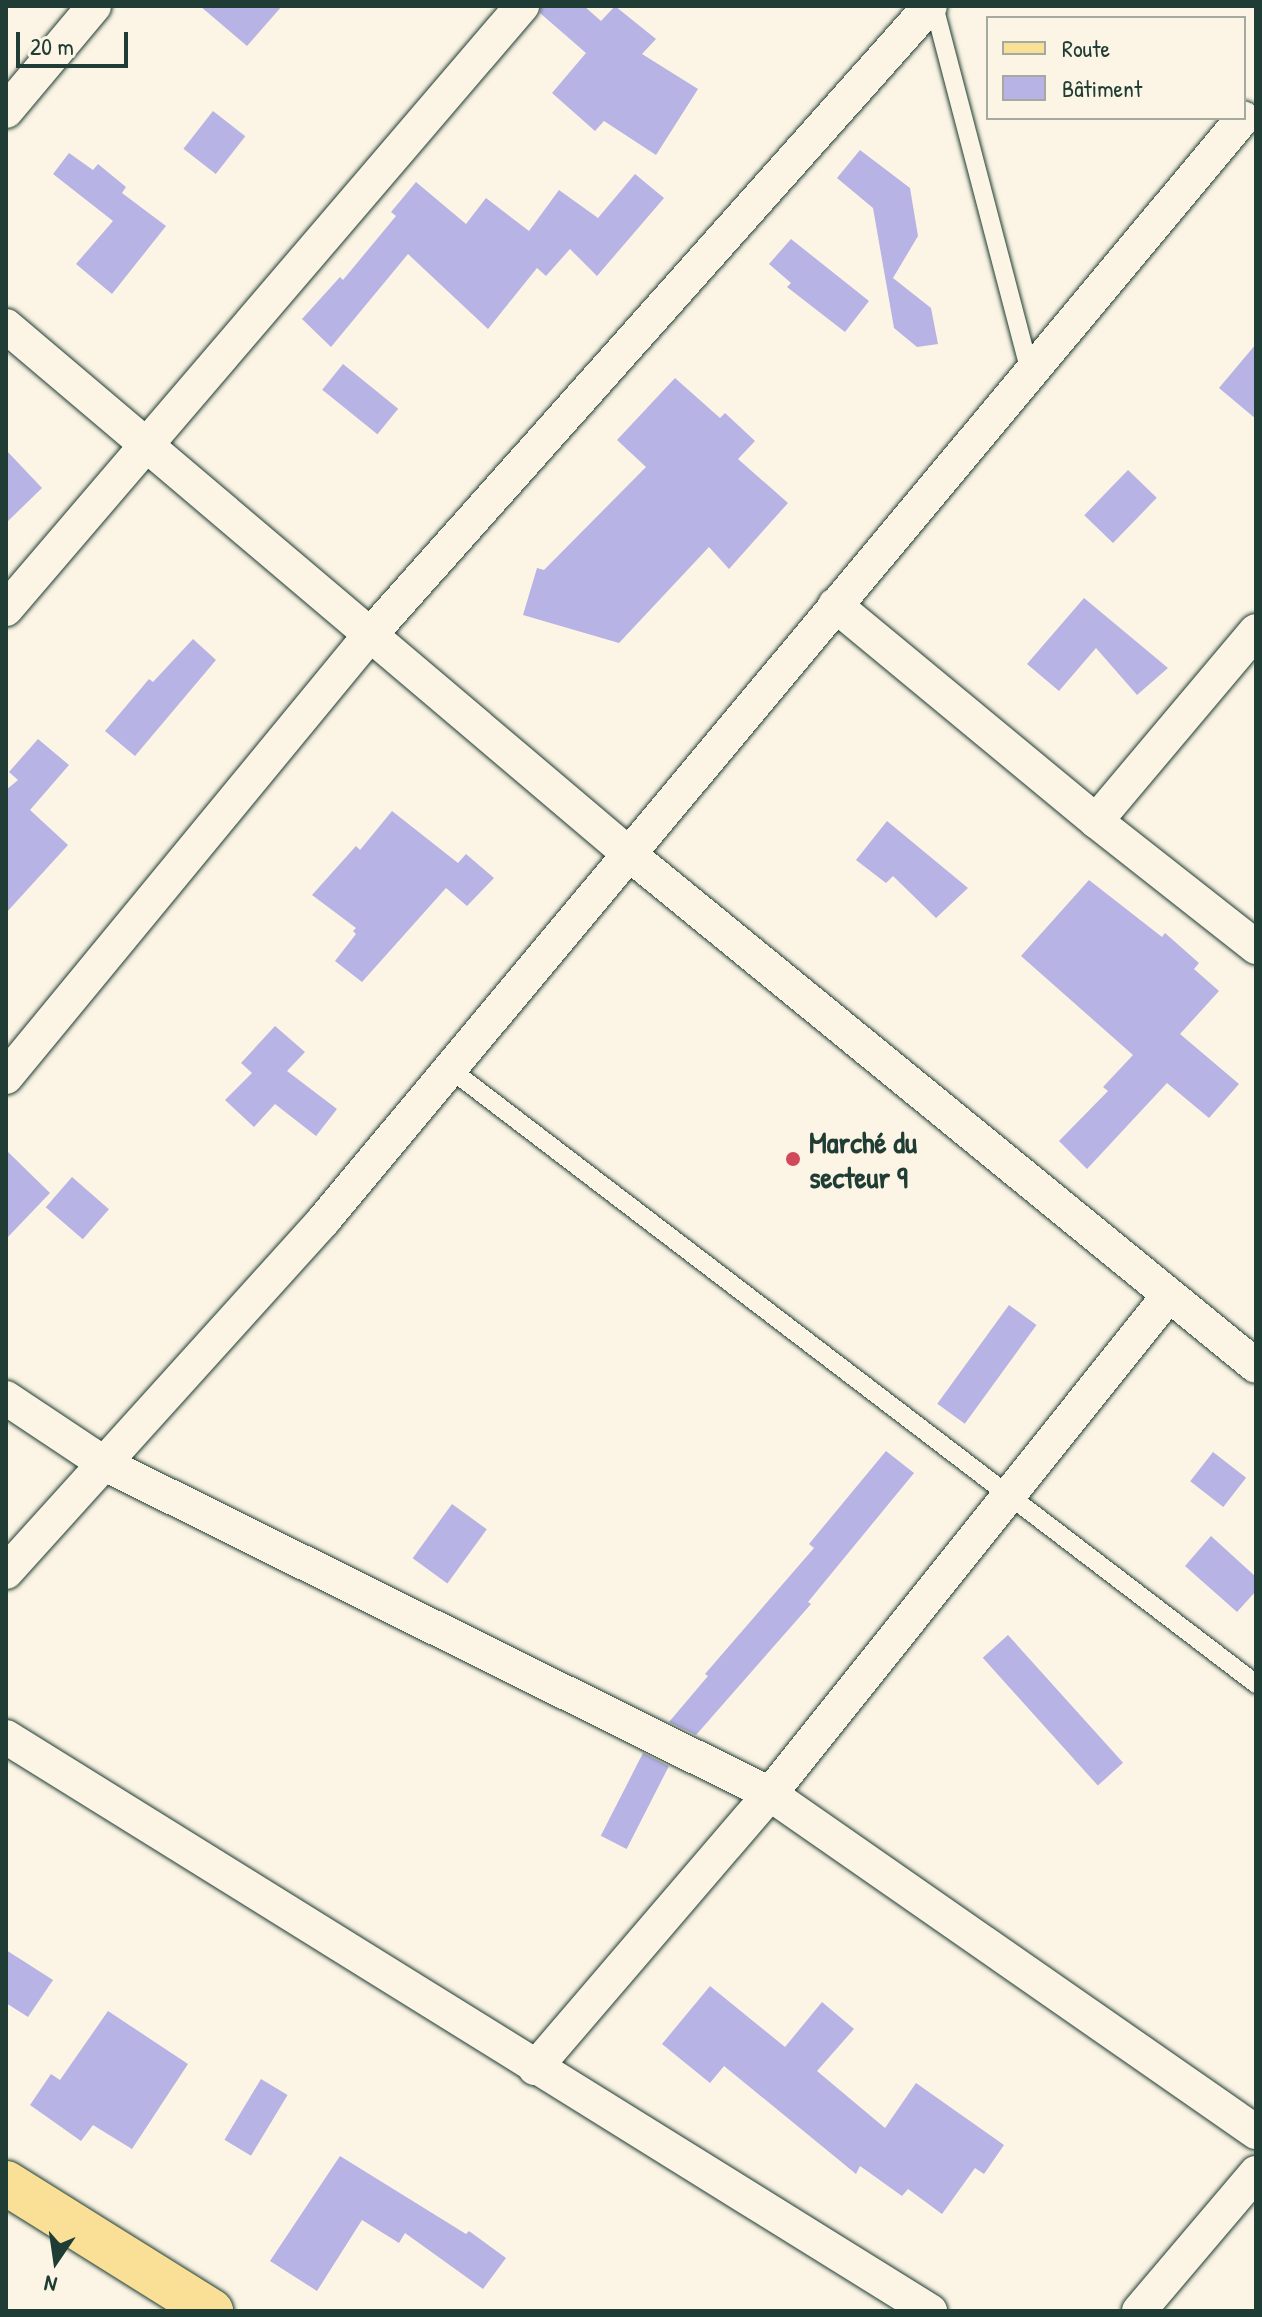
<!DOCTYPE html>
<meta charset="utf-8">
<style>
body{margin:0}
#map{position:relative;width:1262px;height:2317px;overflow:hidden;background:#fcf5e5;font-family:"Patrick Hand",sans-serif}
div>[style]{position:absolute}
.building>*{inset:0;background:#b7b3e4;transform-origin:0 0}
.roads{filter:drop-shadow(0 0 2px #1f3d34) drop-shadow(0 0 2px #1f3d34)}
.lane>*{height:18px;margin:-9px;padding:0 9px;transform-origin:9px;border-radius:9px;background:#fcf5e5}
.street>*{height:34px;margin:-17px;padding:0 17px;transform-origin:17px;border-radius:17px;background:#fcf5e5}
.primary>*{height:44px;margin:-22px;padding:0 22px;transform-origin:22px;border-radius:22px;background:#fadf96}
.dots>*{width:22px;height:22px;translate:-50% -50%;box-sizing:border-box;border:4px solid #fcf5e5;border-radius:50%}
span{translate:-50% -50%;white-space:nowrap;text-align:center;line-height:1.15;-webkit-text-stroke:7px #fcf5e5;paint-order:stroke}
.poi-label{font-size:30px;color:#1f3d34;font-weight:700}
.left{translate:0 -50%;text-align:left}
.frame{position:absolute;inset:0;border:8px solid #1f3d34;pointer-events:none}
.legend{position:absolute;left:986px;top:16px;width:260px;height:104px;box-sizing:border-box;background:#fcf5e5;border:2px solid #a4ab9e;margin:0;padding:10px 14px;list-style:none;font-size:24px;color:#1f3d34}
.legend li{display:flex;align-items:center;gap:16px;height:40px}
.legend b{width:40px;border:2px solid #a4ab9e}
.north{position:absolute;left:16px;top:2221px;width:80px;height:80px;-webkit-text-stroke:6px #fcf5e5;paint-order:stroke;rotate:193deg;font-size:22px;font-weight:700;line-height:32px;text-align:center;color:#1f3d34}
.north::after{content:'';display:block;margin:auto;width:28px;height:36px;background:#1f3d34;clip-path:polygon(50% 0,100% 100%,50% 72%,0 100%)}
.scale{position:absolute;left:16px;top:32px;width:112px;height:36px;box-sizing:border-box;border:4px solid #1f3d34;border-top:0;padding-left:10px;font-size:24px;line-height:28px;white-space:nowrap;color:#1f3d34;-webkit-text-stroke:6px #fcf5e5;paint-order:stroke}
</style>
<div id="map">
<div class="building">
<i style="clip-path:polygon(200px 6px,282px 6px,247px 46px)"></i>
<i style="clip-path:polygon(541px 6px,584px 6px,601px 21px,615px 6px,656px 39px,642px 54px,698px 89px,656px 155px,604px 121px,595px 131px,552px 93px,586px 53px,540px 13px)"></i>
<i style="left:213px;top:111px;width:41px;height:48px;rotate:38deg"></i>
<i style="clip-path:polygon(860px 150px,910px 188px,918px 236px,893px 278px,931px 308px,938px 344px,917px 347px,894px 328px,873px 208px,837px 178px)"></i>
<i style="clip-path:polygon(69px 153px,93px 170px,98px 164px,126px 187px,122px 193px,166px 226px,112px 294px,76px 264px,113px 221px,53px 174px)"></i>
<i style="clip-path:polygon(635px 174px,664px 198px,597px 276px,570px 249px,546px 276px,537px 268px,488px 329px,408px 254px,331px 347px,302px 319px,340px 277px,343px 280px,396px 216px,391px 212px,416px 182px,466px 224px,486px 198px,529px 231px,559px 190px,598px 218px)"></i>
<i style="clip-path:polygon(791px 239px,869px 301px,845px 332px,787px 287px,791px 283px,769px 264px)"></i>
<i style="clip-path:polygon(1256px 344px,1256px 419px,1219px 388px)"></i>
<i style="left:343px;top:364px;width:71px;height:33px;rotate:39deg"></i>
<i style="clip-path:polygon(675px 378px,720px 418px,725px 413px,755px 441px,738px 459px,788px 503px,729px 569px,709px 547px,619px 643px,523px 615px,537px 568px,544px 570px,646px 467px,617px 440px)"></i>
<i style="clip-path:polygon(6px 450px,42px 488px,6px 523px)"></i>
<i style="left:1128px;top:470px;width:40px;height:63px;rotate:44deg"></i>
<i style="clip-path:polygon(1084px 598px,1168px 668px,1137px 695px,1096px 648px,1059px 691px,1027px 664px)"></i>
<i style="clip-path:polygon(193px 639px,216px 660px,135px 756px,105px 731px,149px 679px,153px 682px)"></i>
<i style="clip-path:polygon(38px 739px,69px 765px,30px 810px,68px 845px,6px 913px,6px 790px,18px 780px,9px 772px)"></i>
<i style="clip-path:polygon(392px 811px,458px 863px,466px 854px,494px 878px,467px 906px,446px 888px,362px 982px,335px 961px,356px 934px,353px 931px,356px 928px,312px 895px,356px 846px,360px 850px)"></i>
<i style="clip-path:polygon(887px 821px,968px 888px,936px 918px,893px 876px,886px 883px,856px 860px)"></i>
<i style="clip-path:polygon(1089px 880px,1162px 937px,1165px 933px,1199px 963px,1194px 969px,1219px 991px,1180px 1034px,1239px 1084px,1209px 1118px,1167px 1083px,1087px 1169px,1059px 1141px,1108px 1091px,1103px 1087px,1133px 1055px,1021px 956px)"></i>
<i style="clip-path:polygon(275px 1026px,305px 1052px,287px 1071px,337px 1109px,316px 1136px,275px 1104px,254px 1127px,225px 1100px,252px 1073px,241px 1063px)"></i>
<i style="clip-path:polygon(6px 1150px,50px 1193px,6px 1239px)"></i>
<i style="left:72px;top:1177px;width:49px;height:40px;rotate:41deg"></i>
<i style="left:1009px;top:1305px;width:34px;height:122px;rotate:36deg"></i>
<i style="clip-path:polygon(886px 1451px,914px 1473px,808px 1602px,811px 1604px,696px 1735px,669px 1722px,708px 1676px,705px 1674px,814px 1548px,809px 1544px)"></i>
<i style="left:1213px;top:1452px;width:42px;height:37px;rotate:38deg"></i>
<i style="left:452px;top:1504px;width:43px;height:67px;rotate:36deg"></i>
<i style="clip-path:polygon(1211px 1536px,1256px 1577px,1256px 1591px,1237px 1612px,1185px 1566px)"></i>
<i style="left:1008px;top:1635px;width:172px;height:34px;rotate:48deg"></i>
<i style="left:643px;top:1753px;width:29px;height:93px;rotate:27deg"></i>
<i style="clip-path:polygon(6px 1950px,53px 1980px,28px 2017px,6px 2003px)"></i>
<i style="clip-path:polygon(710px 1986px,785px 2047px,822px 2002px,854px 2029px,817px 2071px,885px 2128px,916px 2083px,1004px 2145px,984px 2174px,975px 2168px,942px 2214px,908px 2189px,902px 2196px,860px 2166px,856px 2174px,724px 2066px,710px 2083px,662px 2044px)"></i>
<i style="clip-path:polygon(108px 2011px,188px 2064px,132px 2149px,93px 2125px,81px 2141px,30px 2105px,51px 2074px,60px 2080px)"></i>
<i style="left:261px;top:2079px;width:31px;height:71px;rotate:31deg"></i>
<i style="clip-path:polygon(340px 2156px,466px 2234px,469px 2231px,506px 2258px,483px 2289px,405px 2233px,399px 2243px,362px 2220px,317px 2291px,270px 2261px)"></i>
</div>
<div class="roads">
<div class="lane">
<i style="left:934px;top:6px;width:379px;rotate:75.3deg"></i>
<i style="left:450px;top:1069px;width:1014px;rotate:37.34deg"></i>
</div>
<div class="street">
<i style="left:6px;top:111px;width:137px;rotate:-50deg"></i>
<i style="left:6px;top:326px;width:817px;rotate:40.28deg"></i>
<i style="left:629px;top:854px;width:809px;rotate:39.23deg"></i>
<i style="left:835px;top:605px;width:339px;rotate:39.6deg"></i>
<i style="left:1096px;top:821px;width:204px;rotate:38.2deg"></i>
<i style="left:6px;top:609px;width:794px;rotate:-49.45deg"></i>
<i style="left:1096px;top:821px;width:248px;rotate:-49.9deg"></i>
<i style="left:6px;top:1077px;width:573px;rotate:-50.53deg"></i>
<i style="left:370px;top:635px;width:842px;rotate:-48.32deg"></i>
<i style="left:6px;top:1398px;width:119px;rotate:33.7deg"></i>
<i style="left:105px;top:1464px;width:742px;rotate:26.39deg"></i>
<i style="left:770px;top:1794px;width:592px;rotate:34.82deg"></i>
<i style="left:6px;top:1572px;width:473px;rotate:-47.9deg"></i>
<i style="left:323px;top:1221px;width:1436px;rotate:-50.17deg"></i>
<i style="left:6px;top:1737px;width:1088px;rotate:31.85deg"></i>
<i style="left:535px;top:2068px;width:361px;rotate:-49.4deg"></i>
<i style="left:770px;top:1794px;width:639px;rotate:-51.35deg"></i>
<i style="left:1139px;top:2311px;width:181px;rotate:-49.7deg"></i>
</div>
<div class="primary">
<i style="left:6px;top:2183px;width:242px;rotate:32deg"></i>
</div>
</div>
<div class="dots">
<i style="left:793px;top:1159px;background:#d1495b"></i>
</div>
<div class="poi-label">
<span class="left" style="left:809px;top:1159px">Marché du<br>secteur 9</span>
</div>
<div class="frame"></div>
<ul class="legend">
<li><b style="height:10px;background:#fadf96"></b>Route</li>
<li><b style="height:22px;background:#b7b3e4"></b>Bâtiment</li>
</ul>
<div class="north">N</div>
<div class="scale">20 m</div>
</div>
